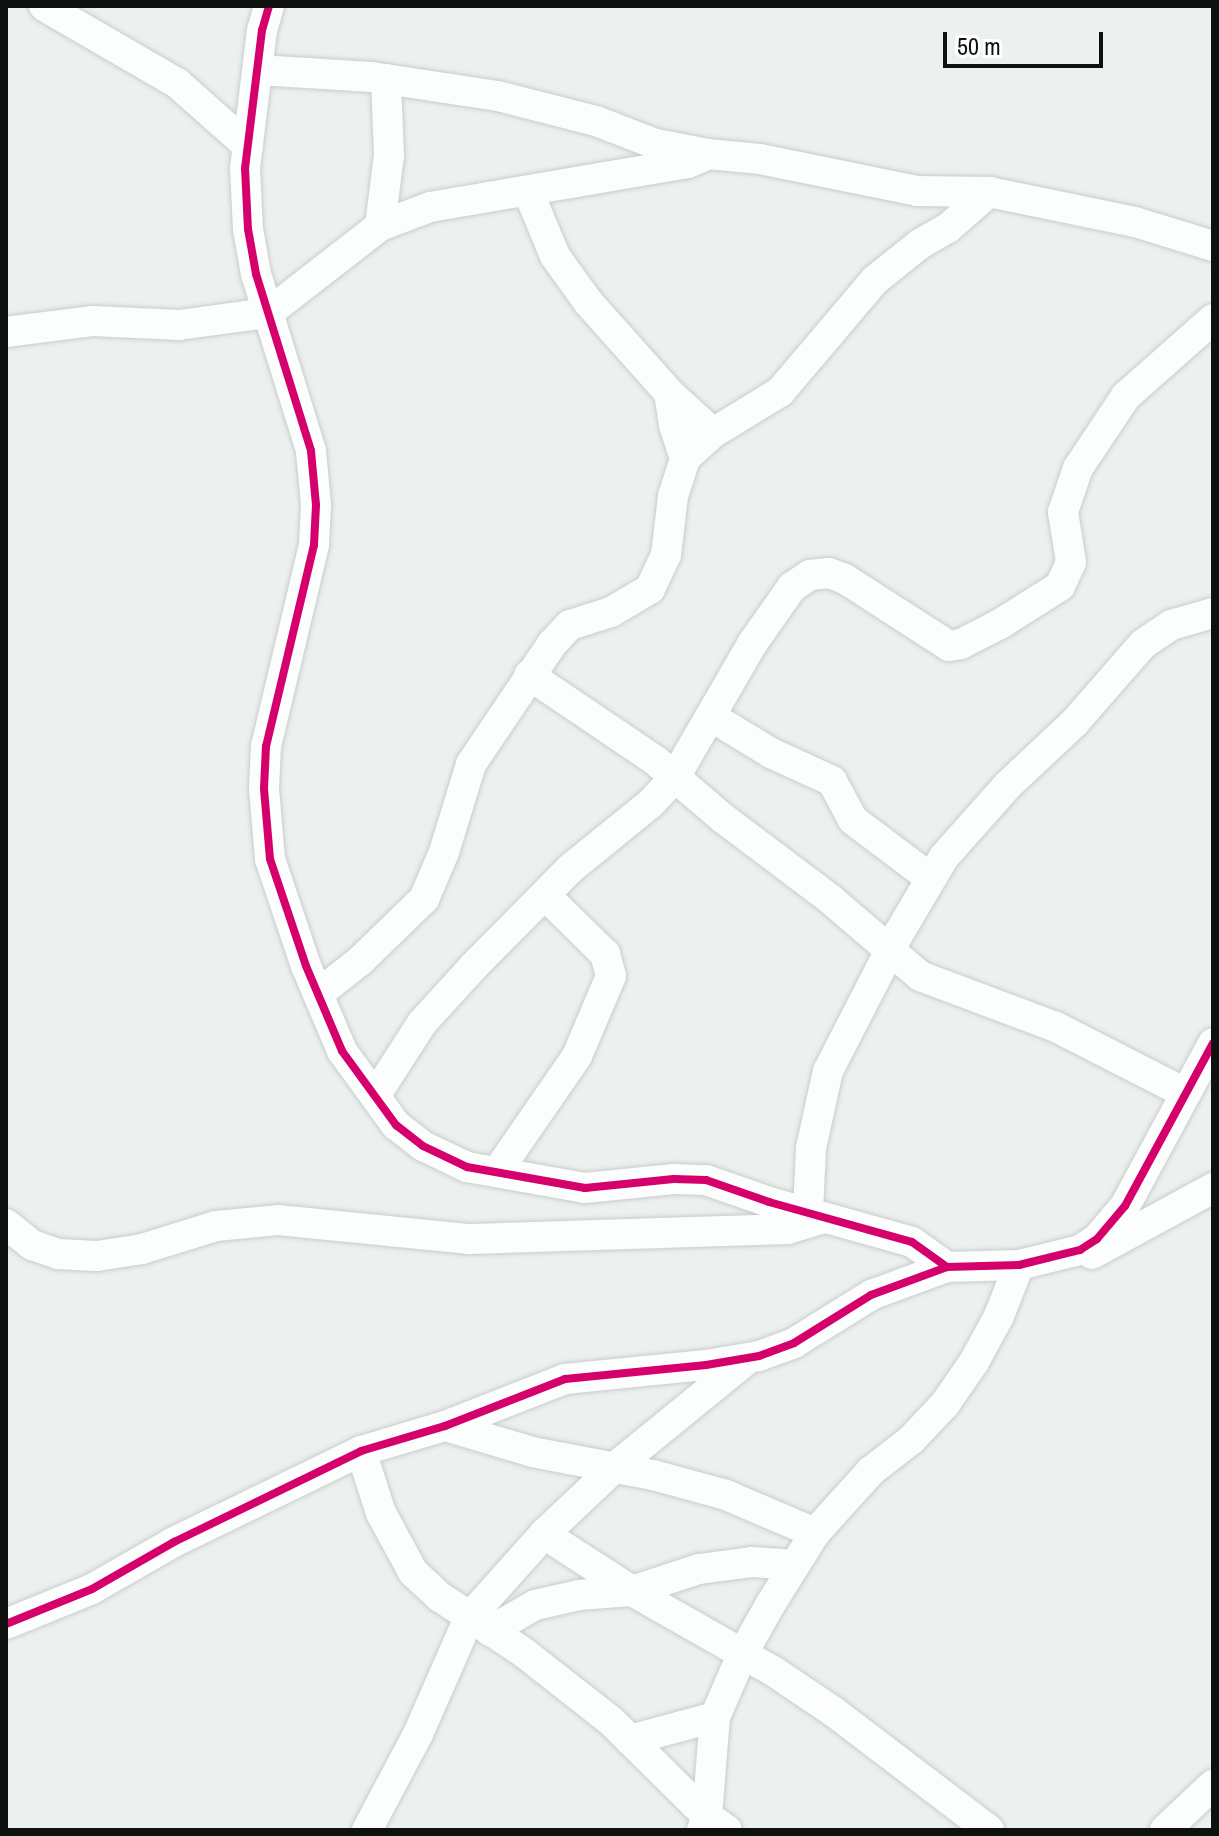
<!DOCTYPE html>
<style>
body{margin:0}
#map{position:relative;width:1219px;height:1836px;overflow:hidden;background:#ecf1ef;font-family:"Archivo Narrow",sans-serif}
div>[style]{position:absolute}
.roads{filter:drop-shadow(0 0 2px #c9cdcb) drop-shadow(0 0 2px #c9cdcb)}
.minor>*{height:30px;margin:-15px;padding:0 15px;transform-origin:15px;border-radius:15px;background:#fcfdfd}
.cycleway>*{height:8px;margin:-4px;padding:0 4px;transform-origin:4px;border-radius:4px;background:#d6006c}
span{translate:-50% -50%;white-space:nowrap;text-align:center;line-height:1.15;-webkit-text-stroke:6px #fff;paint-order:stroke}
.frame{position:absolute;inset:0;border:8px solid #0e110f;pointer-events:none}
.scale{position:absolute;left:943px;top:32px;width:160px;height:36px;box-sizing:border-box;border:4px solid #0e110f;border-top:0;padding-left:10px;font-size:24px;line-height:28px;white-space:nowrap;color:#0e110f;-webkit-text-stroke:6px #fff;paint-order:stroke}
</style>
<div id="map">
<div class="roads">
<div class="minor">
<i style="left:44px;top:6px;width:154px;rotate:30.1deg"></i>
<i style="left:177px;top:83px;width:95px;rotate:41.6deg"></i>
<i style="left:269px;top:6px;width:25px;rotate:106deg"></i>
<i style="left:262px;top:30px;width:139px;rotate:97deg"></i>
<i style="left:245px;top:168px;width:61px;rotate:87.2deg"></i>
<i style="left:248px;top:229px;width:46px;rotate:79.9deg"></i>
<i style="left:256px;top:274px;width:185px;rotate:72.7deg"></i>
<i style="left:311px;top:451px;width:54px;rotate:84.7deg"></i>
<i style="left:316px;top:505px;width:40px;rotate:92.9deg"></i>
<i style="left:314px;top:545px;width:207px;rotate:103.4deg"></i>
<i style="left:266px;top:746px;width:43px;rotate:92.7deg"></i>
<i style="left:264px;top:789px;width:70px;rotate:85.1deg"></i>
<i style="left:270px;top:859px;width:113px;rotate:71.4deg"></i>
<i style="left:306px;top:966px;width:92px;rotate:67deg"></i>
<i style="left:342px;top:1051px;width:92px;rotate:53.9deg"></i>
<i style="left:396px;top:1125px;width:34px;rotate:38deg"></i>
<i style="left:423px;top:1146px;width:49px;rotate:25.5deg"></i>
<i style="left:467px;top:1167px;width:120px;rotate:10.1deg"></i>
<i style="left:585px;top:1188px;width:89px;rotate:-5.8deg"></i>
<i style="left:674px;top:1179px;width:32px;rotate:2deg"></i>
<i style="left:706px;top:1180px;width:67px;rotate:19.2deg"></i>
<i style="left:769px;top:1202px;width:148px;rotate:15.6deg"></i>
<i style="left:912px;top:1242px;width:43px;rotate:35.5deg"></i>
<i style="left:258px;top:70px;width:114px;rotate:3.5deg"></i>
<i style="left:372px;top:77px;width:127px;rotate:8.6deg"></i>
<i style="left:498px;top:96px;width:101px;rotate:14.3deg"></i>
<i style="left:596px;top:121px;width:64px;rotate:21deg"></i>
<i style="left:656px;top:144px;width:53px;rotate:10.9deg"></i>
<i style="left:708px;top:154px;width:52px;rotate:5.5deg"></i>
<i style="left:760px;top:159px;width:160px;rotate:11.5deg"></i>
<i style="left:917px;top:191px;width:72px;rotate:0.8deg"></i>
<i style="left:989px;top:192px;width:149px;rotate:11.6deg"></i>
<i style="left:1135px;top:222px;width:82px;rotate:17.1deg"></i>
<i style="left:528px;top:191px;width:70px;rotate:67.4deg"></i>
<i style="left:555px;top:256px;width:57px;rotate:54.3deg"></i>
<i style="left:588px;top:302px;width:122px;rotate:48.3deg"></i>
<i style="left:669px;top:393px;width:59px;rotate:42.3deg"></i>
<i style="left:380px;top:226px;width:72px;rotate:-82.8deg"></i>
<i style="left:389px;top:155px;width:76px;rotate:-92.3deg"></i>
<i style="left:6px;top:332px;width:88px;rotate:-7.2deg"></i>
<i style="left:93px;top:321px;width:86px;rotate:2.7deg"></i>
<i style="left:179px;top:325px;width:90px;rotate:-7.7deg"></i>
<i style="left:268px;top:313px;width:142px;rotate:-37.8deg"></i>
<i style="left:380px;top:226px;width:53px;rotate:-20.8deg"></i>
<i style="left:430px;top:207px;width:262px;rotate:-9.7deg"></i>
<i style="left:688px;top:163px;width:15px;rotate:-23deg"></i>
<i style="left:669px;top:393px;width:32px;rotate:81deg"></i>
<i style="left:674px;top:425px;width:35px;rotate:72deg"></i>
<i style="left:529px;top:675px;width:153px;rotate:34.1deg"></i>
<i style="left:656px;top:761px;width:89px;rotate:40.5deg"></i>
<i style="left:724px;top:819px;width:133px;rotate:37deg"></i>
<i style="left:830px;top:899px;width:118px;rotate:40.5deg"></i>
<i style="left:920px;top:976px;width:145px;rotate:20.6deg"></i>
<i style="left:1056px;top:1027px;width:145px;rotate:27.1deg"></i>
<i style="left:712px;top:717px;width:69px;rotate:31.4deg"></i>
<i style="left:771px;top:753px;width:67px;rotate:24.7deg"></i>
<i style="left:832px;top:781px;width:44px;rotate:61.7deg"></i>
<i style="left:853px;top:820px;width:96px;rotate:37deg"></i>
<i style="left:318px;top:994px;width:55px;rotate:-38.3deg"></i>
<i style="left:361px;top:960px;width:88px;rotate:-44.1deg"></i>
<i style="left:424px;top:899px;width:51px;rotate:-66.9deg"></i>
<i style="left:444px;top:852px;width:92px;rotate:-72.9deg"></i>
<i style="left:471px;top:764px;width:145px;rotate:-56deg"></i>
<i style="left:552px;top:644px;width:26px;rotate:-47deg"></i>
<i style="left:570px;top:625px;width:43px;rotate:-17.6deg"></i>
<i style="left:611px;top:612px;width:45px;rotate:-30.5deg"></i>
<i style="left:650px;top:589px;width:38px;rotate:-65deg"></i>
<i style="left:666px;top:555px;width:59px;rotate:-83.2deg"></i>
<i style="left:673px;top:496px;width:40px;rotate:-72deg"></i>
<i style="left:685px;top:458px;width:38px;rotate:-42deg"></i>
<i style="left:713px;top:433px;width:79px;rotate:-31.5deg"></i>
<i style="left:780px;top:392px;width:147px;rotate:-49.7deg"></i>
<i style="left:875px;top:280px;width:58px;rotate:-38.7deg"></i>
<i style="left:920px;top:244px;width:32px;rotate:-30deg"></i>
<i style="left:948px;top:228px;width:55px;rotate:-41.3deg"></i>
<i style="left:375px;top:1096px;width:87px;rotate:-57.2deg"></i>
<i style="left:422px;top:1023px;width:77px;rotate:-47.6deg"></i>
<i style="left:474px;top:966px;width:138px;rotate:-45.3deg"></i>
<i style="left:571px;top:868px;width:103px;rotate:-39.1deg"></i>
<i style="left:651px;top:803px;width:35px;rotate:-47deg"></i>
<i style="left:675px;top:777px;width:154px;rotate:-59.9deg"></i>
<i style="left:752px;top:644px;width:70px;rotate:-54.9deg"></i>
<i style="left:792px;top:587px;width:22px;rotate:-34deg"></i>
<i style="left:810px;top:575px;width:19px;rotate:-6deg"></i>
<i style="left:829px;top:573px;width:17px;rotate:21deg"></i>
<i style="left:845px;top:579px;width:124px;rotate:32.8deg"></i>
<i style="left:949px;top:646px;width:12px;rotate:-9deg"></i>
<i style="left:961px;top:644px;width:44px;rotate:-27.1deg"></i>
<i style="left:1000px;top:624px;width:71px;rotate:-32.3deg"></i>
<i style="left:1060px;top:586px;width:26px;rotate:-65deg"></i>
<i style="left:1071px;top:562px;width:51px;rotate:-99.1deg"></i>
<i style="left:1063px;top:512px;width:46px;rotate:-71.2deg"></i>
<i style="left:1078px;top:468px;width:87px;rotate:-56.3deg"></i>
<i style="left:1126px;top:396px;width:116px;rotate:-41.5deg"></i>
<i style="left:497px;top:1172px;width:141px;rotate:-55.4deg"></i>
<i style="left:577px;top:1056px;width:87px;rotate:-67deg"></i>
<i style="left:611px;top:976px;width:23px;rotate:-105deg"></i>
<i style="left:605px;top:954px;width:83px;rotate:-135.5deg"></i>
<i style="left:808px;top:1212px;width:64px;rotate:-87.3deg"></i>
<i style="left:811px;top:1148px;width:79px;rotate:-77.6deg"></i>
<i style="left:828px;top:1071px;width:155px;rotate:-62.8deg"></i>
<i style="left:899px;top:933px;width:88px;rotate:-59.4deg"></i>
<i style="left:944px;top:857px;width:96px;rotate:-48.4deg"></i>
<i style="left:1008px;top:785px;width:92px;rotate:-43.2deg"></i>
<i style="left:1075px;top:722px;width:103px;rotate:-48.9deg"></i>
<i style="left:1143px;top:644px;width:34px;rotate:-34deg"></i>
<i style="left:1171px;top:625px;width:44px;rotate:-15.9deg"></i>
<i style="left:6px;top:1224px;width:33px;rotate:39deg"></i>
<i style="left:32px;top:1245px;width:28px;rotate:19deg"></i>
<i style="left:58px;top:1254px;width:39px;rotate:3deg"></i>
<i style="left:97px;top:1256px;width:46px;rotate:-8.8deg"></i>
<i style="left:142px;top:1249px;width:77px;rotate:-17.3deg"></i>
<i style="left:216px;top:1226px;width:62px;rotate:-5.5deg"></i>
<i style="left:278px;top:1220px;width:193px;rotate:5.7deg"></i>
<i style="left:470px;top:1239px;width:318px;rotate:-1.8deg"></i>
<i style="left:788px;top:1229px;width:38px;rotate:-17deg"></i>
<i style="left:1092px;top:1254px;width:138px;rotate:-28.6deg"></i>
<i style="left:445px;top:1426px;width:91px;rotate:16.6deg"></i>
<i style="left:532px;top:1452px;width:123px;rotate:10.8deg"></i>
<i style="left:653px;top:1475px;width:76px;rotate:15.3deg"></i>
<i style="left:726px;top:1495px;width:97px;rotate:23.1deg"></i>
<i style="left:361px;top:1451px;width:65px;rotate:72.1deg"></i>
<i style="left:381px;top:1513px;width:67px;rotate:61.5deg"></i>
<i style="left:413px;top:1572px;width:37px;rotate:43deg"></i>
<i style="left:440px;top:1597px;width:100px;rotate:33.5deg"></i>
<i style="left:523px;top:1652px;width:112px;rotate:38.1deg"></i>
<i style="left:611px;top:1721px;width:135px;rotate:44.7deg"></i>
<i style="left:707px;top:1816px;width:24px;rotate:35deg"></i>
<i style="left:544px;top:1534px;width:105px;rotate:32.9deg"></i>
<i style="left:632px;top:1591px;width:162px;rotate:29.6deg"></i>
<i style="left:773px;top:1671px;width:73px;rotate:33.9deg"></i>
<i style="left:834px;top:1712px;width:195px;rotate:37.3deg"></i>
<i style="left:6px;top:1624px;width:93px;rotate:-22.1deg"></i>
<i style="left:92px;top:1589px;width:95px;rotate:-29.8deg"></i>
<i style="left:174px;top:1542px;width:208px;rotate:-25.9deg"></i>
<i style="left:361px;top:1451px;width:88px;rotate:-16.6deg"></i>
<i style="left:445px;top:1426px;width:129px;rotate:-21.4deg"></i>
<i style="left:565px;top:1379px;width:142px;rotate:-5.7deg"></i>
<i style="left:706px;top:1365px;width:54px;rotate:-9.6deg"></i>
<i style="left:759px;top:1356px;width:37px;rotate:-20deg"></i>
<i style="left:794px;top:1343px;width:91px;rotate:-31.9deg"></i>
<i style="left:871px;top:1295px;width:81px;rotate:-20.2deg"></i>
<i style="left:947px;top:1267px;width:72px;rotate:-1.6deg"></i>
<i style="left:1019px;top:1265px;width:63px;rotate:-13.8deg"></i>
<i style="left:1080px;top:1250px;width:20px;rotate:-33deg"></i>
<i style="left:1097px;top:1239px;width:43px;rotate:-49.7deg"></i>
<i style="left:1125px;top:1206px;width:185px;rotate:-61.6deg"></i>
<i style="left:490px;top:1631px;width:52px;rotate:-30deg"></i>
<i style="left:535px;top:1605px;width:45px;rotate:-12.8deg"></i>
<i style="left:579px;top:1595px;width:53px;rotate:-4.3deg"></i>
<i style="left:632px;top:1591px;width:71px;rotate:-18.2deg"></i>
<i style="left:699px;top:1569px;width:53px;rotate:-7.5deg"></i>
<i style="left:752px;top:1562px;width:43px;rotate:4deg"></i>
<i style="left:630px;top:1740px;width:88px;rotate:-15.1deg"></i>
<i style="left:367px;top:1830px;width:109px;rotate:-62deg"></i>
<i style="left:418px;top:1734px;width:127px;rotate:-66.3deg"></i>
<i style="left:469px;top:1618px;width:113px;rotate:-48.2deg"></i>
<i style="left:544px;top:1534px;width:96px;rotate:-43.3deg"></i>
<i style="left:614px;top:1468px;width:168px;rotate:-39.2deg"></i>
<i style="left:702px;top:1830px;width:15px;rotate:-70deg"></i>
<i style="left:707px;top:1816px;width:99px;rotate:-85.4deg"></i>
<i style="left:715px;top:1717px;width:68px;rotate:-66.5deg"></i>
<i style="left:742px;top:1655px;width:57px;rotate:-60.8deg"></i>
<i style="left:770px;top:1605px;width:85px;rotate:-58deg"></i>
<i style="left:815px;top:1533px;width:84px;rotate:-47.9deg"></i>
<i style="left:871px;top:1471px;width:51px;rotate:-37.8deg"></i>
<i style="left:911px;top:1440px;width:50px;rotate:-46.6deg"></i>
<i style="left:945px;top:1404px;width:51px;rotate:-55.4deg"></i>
<i style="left:974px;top:1362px;width:52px;rotate:-61.5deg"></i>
<i style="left:999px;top:1316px;width:55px;rotate:-68.6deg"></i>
<i style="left:1165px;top:1830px;width:66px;rotate:-43.2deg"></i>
</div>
</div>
<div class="cycleway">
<i style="left:269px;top:6px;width:25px;rotate:106deg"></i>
<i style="left:262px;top:30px;width:139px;rotate:97deg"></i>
<i style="left:245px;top:168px;width:61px;rotate:87.2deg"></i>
<i style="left:248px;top:229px;width:46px;rotate:79.9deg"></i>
<i style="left:256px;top:274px;width:185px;rotate:72.7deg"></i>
<i style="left:311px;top:451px;width:54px;rotate:84.7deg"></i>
<i style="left:316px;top:505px;width:40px;rotate:92.9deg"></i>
<i style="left:314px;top:545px;width:207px;rotate:103.4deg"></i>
<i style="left:266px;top:746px;width:43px;rotate:92.7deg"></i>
<i style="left:264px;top:789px;width:70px;rotate:85.1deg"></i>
<i style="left:270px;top:859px;width:113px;rotate:71.4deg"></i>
<i style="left:306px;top:966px;width:92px;rotate:67deg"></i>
<i style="left:342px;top:1051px;width:92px;rotate:53.9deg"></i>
<i style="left:396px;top:1125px;width:34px;rotate:38deg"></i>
<i style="left:423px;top:1146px;width:49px;rotate:25.5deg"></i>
<i style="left:467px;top:1167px;width:120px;rotate:10.1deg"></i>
<i style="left:585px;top:1188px;width:89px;rotate:-5.8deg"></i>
<i style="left:674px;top:1179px;width:32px;rotate:2deg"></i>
<i style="left:706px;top:1180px;width:67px;rotate:19.2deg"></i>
<i style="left:769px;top:1202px;width:148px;rotate:15.6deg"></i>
<i style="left:912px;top:1242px;width:43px;rotate:35.5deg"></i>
<i style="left:6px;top:1624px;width:93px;rotate:-22.1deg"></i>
<i style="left:92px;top:1589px;width:95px;rotate:-29.8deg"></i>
<i style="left:174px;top:1542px;width:208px;rotate:-25.9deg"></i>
<i style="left:361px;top:1451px;width:88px;rotate:-16.6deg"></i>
<i style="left:445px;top:1426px;width:129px;rotate:-21.4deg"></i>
<i style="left:565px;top:1379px;width:142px;rotate:-5.7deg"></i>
<i style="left:706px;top:1365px;width:54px;rotate:-9.6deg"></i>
<i style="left:759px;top:1356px;width:37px;rotate:-20deg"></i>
<i style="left:794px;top:1343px;width:91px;rotate:-31.9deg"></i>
<i style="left:871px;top:1295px;width:81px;rotate:-20.2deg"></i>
<i style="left:947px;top:1267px;width:72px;rotate:-1.6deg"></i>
<i style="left:1019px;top:1265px;width:63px;rotate:-13.8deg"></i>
<i style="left:1080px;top:1250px;width:20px;rotate:-33deg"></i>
<i style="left:1097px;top:1239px;width:43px;rotate:-49.7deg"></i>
<i style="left:1125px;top:1206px;width:185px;rotate:-61.6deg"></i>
</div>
<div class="frame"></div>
<div class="scale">50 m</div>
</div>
